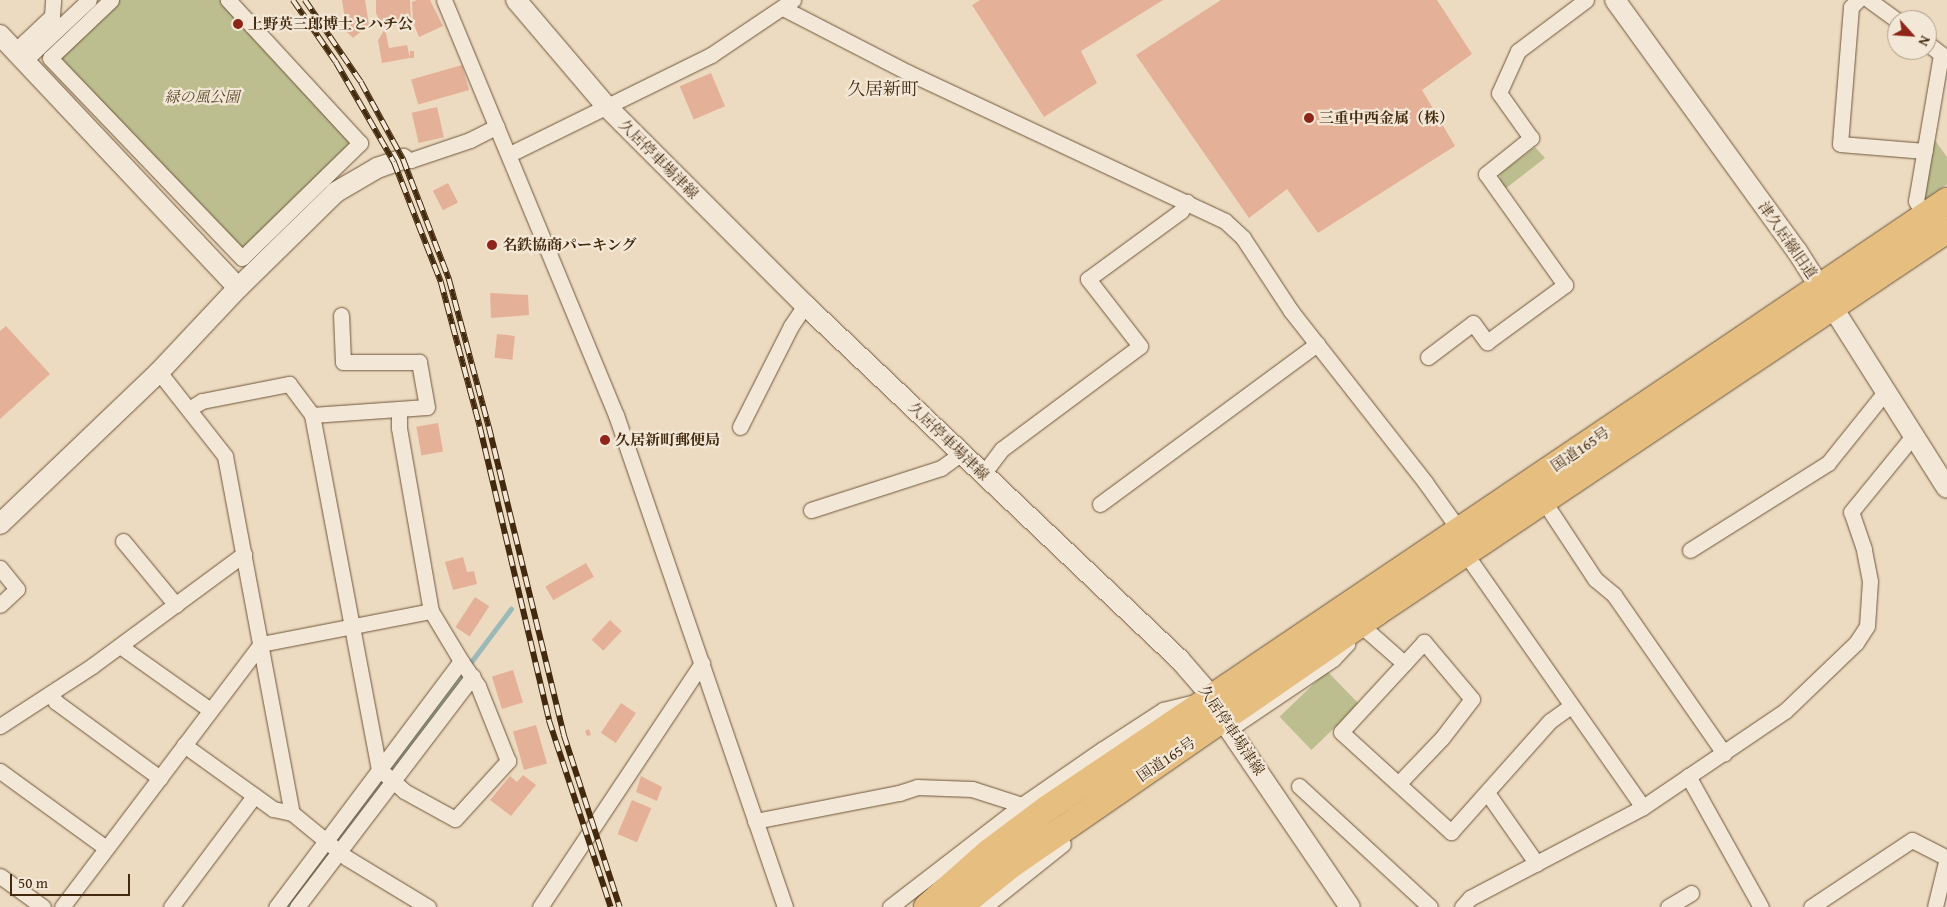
<!DOCTYPE html>
<meta charset="utf-8">
<style>
body{margin:0}
#map{position:relative;width:1947px;height:907px;overflow:hidden;background:#eddbc1;font-family:"Gentium Book Plus","Noto Serif JP",serif}
div>[style]{position:absolute}
.green>*{inset:0;background:#bdbe90;transform-origin:0 0}
.stream>*{height:5px;margin:-2.5px;padding:0 2.5px;transform-origin:2.5px;border-radius:2.5px;background:#9abab9}
.building>*{inset:0;background:#e5b098;transform-origin:0 0}
.roads{filter:drop-shadow(0 0 1px #6e563b) drop-shadow(0 0 1px #6e563b)}
.street>*{height:15px;margin:-7.5px;padding:0 7.5px;transform-origin:7.5px;border-radius:7.5px;background:#f3e8d7}
.secondary>*{height:20px;margin:-10px;padding:0 10px;transform-origin:10px;border-radius:10px;background:#f3e8d7}
.highway>*{height:26px;margin:-13px;padding:0 13px;transform-origin:13px;border-radius:13px;background:#e6be80}
.rail>*{height:5.5px;margin-top:-2.75px;transform-origin:0;background:repeating-linear-gradient(90deg,#f3e8d7 0 11px,#432a0e 0 22px);box-sizing:border-box;border-block:1px solid #432a0e}
.dots>*{width:14px;height:14px;translate:-50% -50%;box-sizing:border-box;border:2px solid #f3e8d7;border-radius:50%}
span{translate:-50% -50%;white-space:nowrap;text-align:center;line-height:1.15;-webkit-text-stroke:4.5px #f3e8d7;paint-order:stroke}
.poi-label{font-size:15px;color:#432a0e;font-weight:700}
.left{translate:0 -50%;text-align:left}
.park-label{font-size:15px;color:#5b4828;font-style:italic}
.street-label{font-size:15px;color:#432a0e}
.quarter-label{font-size:18px;color:#432a0e}
.north{position:absolute;left:1887px;top:10px;width:50px;height:50px;box-sizing:border-box;background:#f3e8d7;border:1px solid #ad9c87;border-radius:50%;rotate:116deg;font-size:14px;font-weight:700;line-height:20px;text-align:center;color:#432a0e}
.north::after{content:'';display:block;margin:auto;width:18px;height:22px;background:#8f2418;clip-path:polygon(50% 0,100% 100%,50% 72%,0 100%)}
.scale{position:absolute;left:10px;top:874px;width:120px;height:22px;box-sizing:border-box;border:2px solid #432a0e;border-top:0;padding-left:6px;font-size:15px;line-height:18px;white-space:nowrap;color:#432a0e;-webkit-text-stroke:4px #f3e8d7;paint-order:stroke}
</style>
<div id="map">
<div class="green">
<i style="clip-path:polygon(111px 0,227px 0,360px 143px,242px 258px,50px 58px)"></i>
<i style="clip-path:polygon(1934px 139px,1947px 157px,1947px 184px,1922px 202px)"></i>
<i style="clip-path:polygon(1535px 147px,1545px 158px,1505px 189px,1500px 181px,1500px 173px)"></i>
<i style="left:1327px;top:671px;width:46px;height:66px;rotate:46deg"></i>
</div>
<div class="stream">
<i style="left:287px;top:907px;width:373px;rotate:-53.1deg"></i>
</div>
<div class="building">
<i style="clip-path:polygon(342px 0,365px 0,369px 25px,353px 38px,347px 32px)"></i>
<i style="clip-path:polygon(376px 0,410px 0,411px 24px,383px 27px,376px 13px)"></i>
<i style="clip-path:polygon(417px 0,430px 0,443px 26px,419px 37px,413px 22px,412px 2px)"></i>
<i style="clip-path:polygon(980px 0,1163px 0,1081px 51px,1097px 83px,1044px 117px,972px 5px)"></i>
<i style="clip-path:polygon(1221px 0,1437px 0,1472px 54px,1422px 90px,1455px 146px,1318px 233px,1287px 189px,1249px 218px,1136px 55px)"></i>
<i style="clip-path:polygon(385px 29px,389px 48px,407px 45px,410px 58px,382px 63px,378px 40px)"></i>
<i style="left:410px;top:51px;width:4px;height:7px"></i>
<i style="left:462px;top:65px;width:26px;height:53px;rotate:74deg"></i>
<i style="left:711px;top:73px;width:36px;height:34px;rotate:67deg"></i>
<i style="left:437px;top:107px;width:31px;height:26px;rotate:77deg"></i>
<i style="left:448px;top:183px;width:22px;height:17px;rotate:63deg"></i>
<i style="clip-path:polygon(490px 293px,528px 295px,529px 315px,491px 318px)"></i>
<i style="clip-path:polygon(6px 326px,50px 374px,0 419px,0 331px)"></i>
<i style="left:497px;top:334px;width:18px;height:24px;rotate:6deg"></i>
<i style="left:438px;top:423px;width:29px;height:22px;rotate:80deg"></i>
<i style="clip-path:polygon(463px 557px,467px 572px,474px 571px,477px 584px,453px 590px,445px 562px)"></i>
<i style="left:586px;top:563px;width:16px;height:47px;rotate:60deg"></i>
<i style="left:475px;top:597px;width:17px;height:36px;rotate:33deg"></i>
<i style="left:610px;top:620px;width:16px;height:27px;rotate:43deg"></i>
<i style="left:513px;top:670px;width:34px;height:22px;rotate:73deg"></i>
<i style="left:621px;top:703px;width:18px;height:36px;rotate:34deg"></i>
<i style="left:536px;top:725px;width:40px;height:24px;rotate:74deg"></i>
<i style="clip-path:polygon(589px 729px,591px 735px,587px 736px,585px 731px)"></i>
<i style="clip-path:polygon(523px 775px,536px 785px,511px 816px,490px 800px,510px 776px,517px 782px)"></i>
<i style="clip-path:polygon(641px 776px,662px 787px,657px 801px,636px 792px)"></i>
<i style="left:632px;top:800px;width:21px;height:37px;rotate:23deg"></i>
</div>
<div class="roads">
<div class="street">
<i style="left:111px;top:0;width:84px;rotate:136.4deg"></i>
<i style="left:50px;top:58px;width:277px;rotate:46.2deg"></i>
<i style="left:242px;top:258px;width:165px;rotate:-44.3deg"></i>
<i style="left:360px;top:143px;width:195px;rotate:-132.7deg"></i>
<i style="left:444px;top:0;width:449px;rotate:67.5deg"></i>
<i style="left:616px;top:415px;width:520px;rotate:71.04deg"></i>
<i style="left:1858px;top:0;width:10px;rotate:135deg"></i>
<i style="left:1851px;top:7px;width:137px;rotate:94.6deg"></i>
<i style="left:1840px;top:144px;width:85px;rotate:4.7deg"></i>
<i style="left:1869px;top:0;width:34px;rotate:36deg"></i>
<i style="left:783px;top:8px;width:140px;rotate:27.3deg"></i>
<i style="left:907px;top:72px;width:351px;rotate:25.1deg"></i>
<i style="left:1225px;top:221px;width:25px;rotate:43deg"></i>
<i style="left:1243px;top:238px;width:87px;rotate:56.7deg"></i>
<i style="left:1291px;top:311px;width:217px;rotate:51.9deg"></i>
<i style="left:1425px;top:482px;width:60px;rotate:54.5deg"></i>
<i style="left:15px;top:51px;width:51px;rotate:-43.4deg"></i>
<i style="left:52px;top:16px;width:16px;rotate:-86deg"></i>
<i style="left:24px;top:61px;width:89px;rotate:-43.2deg"></i>
<i style="left:510px;top:154px;width:224px;rotate:-26.2deg"></i>
<i style="left:711px;top:55px;width:99px;rotate:-33.9deg"></i>
<i style="left:403px;top:159px;width:8px;rotate:7deg"></i>
<i style="left:411px;top:160px;width:62px;rotate:-18.7deg"></i>
<i style="left:470px;top:140px;width:30px;rotate:-27deg"></i>
<i style="left:1924px;top:216px;width:17px;rotate:-118deg"></i>
<i style="left:1916px;top:201px;width:149px;rotate:-80.3deg"></i>
<i style="left:1941px;top:54px;width:18px;rotate:-142deg"></i>
<i style="left:1428px;top:357px;width:56px;rotate:-37.1deg"></i>
<i style="left:1473px;top:323px;width:24px;rotate:54deg"></i>
<i style="left:1487px;top:342px;width:97px;rotate:-36.2deg"></i>
<i style="left:1565px;top:285px;width:136px;rotate:-125.4deg"></i>
<i style="left:1486px;top:174px;width:58px;rotate:-38.7deg"></i>
<i style="left:1531px;top:138px;width:55px;rotate:-125.4deg"></i>
<i style="left:1499px;top:93px;width:46px;rotate:-65.7deg"></i>
<i style="left:1518px;top:51px;width:85px;rotate:-36.9deg"></i>
<i style="left:159px;top:372px;width:107px;rotate:51.8deg"></i>
<i style="left:225px;top:456px;width:363px;rotate:79.4deg"></i>
<i style="left:292px;top:813px;width:71px;rotate:39.3deg"></i>
<i style="left:347px;top:858px;width:95px;rotate:31.2deg"></i>
<i style="left:189px;top:409px;width:15px;rotate:-32deg"></i>
<i style="left:202px;top:401px;width:89px;rotate:-11.1deg"></i>
<i style="left:289px;top:384px;width:39px;rotate:53deg"></i>
<i style="left:312px;top:415px;width:360px;rotate:79.3deg"></i>
<i style="left:379px;top:769px;width:33px;rotate:41deg"></i>
<i style="left:404px;top:791px;width:58px;rotate:28.8deg"></i>
<i style="left:455px;top:819px;width:79px;rotate:-47.6deg"></i>
<i style="left:508px;top:761px;width:81px;rotate:-111.8deg"></i>
<i style="left:478px;top:686px;width:30px;rotate:-124deg"></i>
<i style="left:399px;top:409px;width:19px;rotate:90deg"></i>
<i style="left:399px;top:428px;width:186px;rotate:80.1deg"></i>
<i style="left:312px;top:415px;width:115px;rotate:-4deg"></i>
<i style="left:427px;top:407px;width:46px;rotate:-100.1deg"></i>
<i style="left:419px;top:362px;width:76px;rotate:180deg"></i>
<i style="left:343px;top:362px;width:47px;rotate:-92.4deg"></i>
<i style="left:740px;top:427px;width:113px;rotate:-63.2deg"></i>
<i style="left:791px;top:326px;width:25px;rotate:-56deg"></i>
<i style="left:983px;top:474px;width:31px;rotate:-53deg"></i>
<i style="left:1002px;top:449px;width:172px;rotate:-36.7deg"></i>
<i style="left:1140px;top:346px;width:85px;rotate:-127.8deg"></i>
<i style="left:1088px;top:279px;width:115px;rotate:-36.2deg"></i>
<i style="left:1181px;top:211px;width:11px;rotate:-56deg"></i>
<i style="left:1543px;top:500px;width:95px;rotate:56.6deg"></i>
<i style="left:1595px;top:579px;width:25px;rotate:40deg"></i>
<i style="left:1614px;top:595px;width:193px;rotate:55.2deg"></i>
<i style="left:1100px;top:504px;width:270px;rotate:-36.4deg"></i>
<i style="left:811px;top:510px;width:137px;rotate:-17.9deg"></i>
<i style="left:941px;top:468px;width:26px;rotate:-36deg"></i>
<i style="left:123px;top:541px;width:83px;rotate:50.4deg"></i>
<i style="left:1690px;top:550px;width:163px;rotate:-32.2deg"></i>
<i style="left:1828px;top:463px;width:91px;rotate:-51.2deg"></i>
<i style="left:1465px;top:553px;width:310px;rotate:55deg"></i>
<i style="left:0;top:568px;width:27px;rotate:51deg"></i>
<i style="left:17px;top:589px;width:23px;rotate:137deg"></i>
<i style="left:1363px;top:627px;width:55px;rotate:41.3deg"></i>
<i style="left:120px;top:646px;width:110px;rotate:35.4deg"></i>
<i style="left:50px;top:694px;width:10px;rotate:53deg"></i>
<i style="left:56px;top:702px;width:129px;rotate:36.2deg"></i>
<i style="left:1238px;top:723px;width:115px;rotate:-34deg"></i>
<i style="left:1333px;top:659px;width:21px;rotate:-47deg"></i>
<i style="left:0;top:726px;width:110px;rotate:-33.1deg"></i>
<i style="left:92px;top:666px;width:189px;rotate:-36.4deg"></i>
<i style="left:184px;top:745px;width:110px;rotate:35.7deg"></i>
<i style="left:273px;top:809px;width:19px;rotate:12deg"></i>
<i style="left:0;top:771px;width:131px;rotate:36deg"></i>
<i style="left:1688px;top:776px;width:150px;rotate:60.9deg"></i>
<i style="left:1399px;top:783px;width:62px;rotate:-46.3deg"></i>
<i style="left:1442px;top:738px;width:49px;rotate:-52.4deg"></i>
<i style="left:1472px;top:699px;width:75px;rotate:-130.1deg"></i>
<i style="left:1424px;top:642px;width:122px;rotate:132.7deg"></i>
<i style="left:1341px;top:732px;width:149px;rotate:42.3deg"></i>
<i style="left:1451px;top:832px;width:149px;rotate:-48.3deg"></i>
<i style="left:1550px;top:721px;width:26px;rotate:-36deg"></i>
<i style="left:1299px;top:786px;width:178px;rotate:42.7deg"></i>
<i style="left:1488px;top:794px;width:85px;rotate:55deg"></i>
<i style="left:755px;top:821px;width:147px;rotate:-11deg"></i>
<i style="left:899px;top:793px;width:19px;rotate:-18deg"></i>
<i style="left:917px;top:787px;width:55px;rotate:2.1deg"></i>
<i style="left:972px;top:789px;width:52px;rotate:17.7deg"></i>
<i style="left:0;top:876px;width:53px;rotate:35.8deg"></i>
<i style="left:62px;top:907px;width:330px;rotate:-52.9deg"></i>
<i style="left:261px;top:644px;width:173px;rotate:-11deg"></i>
<i style="left:431px;top:611px;width:58px;rotate:59deg"></i>
<i style="left:461px;top:661px;width:308px;rotate:126.9deg"></i>
<i style="left:171px;top:907px;width:139px;rotate:-53.2deg"></i>
<i style="left:297px;top:907px;width:290px;rotate:-52.7deg"></i>
<i style="left:540px;top:907px;width:293px;rotate:-56.4deg"></i>
<i style="left:890px;top:907px;width:167px;rotate:-37.7deg"></i>
<i style="left:1022px;top:805px;width:98px;rotate:-34.7deg"></i>
<i style="left:1103px;top:749px;width:72px;rotate:-33deg"></i>
<i style="left:1163px;top:710px;width:32px;rotate:-14deg"></i>
<i style="left:984px;top:907px;width:101px;rotate:-38.6deg"></i>
<i style="left:1462px;top:907px;width:12px;rotate:-48deg"></i>
<i style="left:1470px;top:898px;width:195px;rotate:-27.7deg"></i>
<i style="left:1643px;top:807px;width:171px;rotate:-34.1deg"></i>
<i style="left:1785px;top:711px;width:98px;rotate:-43.8deg"></i>
<i style="left:1856px;top:643px;width:20px;rotate:-57deg"></i>
<i style="left:1867px;top:626px;width:45px;rotate:-86.2deg"></i>
<i style="left:1870px;top:581px;width:33px;rotate:-101deg"></i>
<i style="left:1864px;top:549px;width:39px;rotate:-109deg"></i>
<i style="left:1851px;top:512px;width:98px;rotate:-50.8deg"></i>
<i style="left:1668px;top:907px;width:27px;rotate:-31deg"></i>
<i style="left:1811px;top:907px;width:121px;rotate:-33.6deg"></i>
<i style="left:1912px;top:840px;width:39px;rotate:27deg"></i>
<i style="left:1947px;top:858px;width:50px;rotate:103.8deg"></i>
</div>
<div class="secondary">
<i style="left:516px;top:0;width:140px;rotate:49.6deg"></i>
<i style="left:607px;top:107px;width:280px;rotate:45deg"></i>
<i style="left:805px;top:305px;width:516px;rotate:43.43deg"></i>
<i style="left:1180px;top:660px;width:49px;rotate:49.1deg"></i>
<i style="left:1212px;top:697px;width:36px;rotate:62deg"></i>
<i style="left:1229px;top:729px;width:215px;rotate:55.8deg"></i>
<i style="left:1615px;top:0;width:310px;rotate:54.1deg"></i>
<i style="left:1797px;top:251px;width:280px;rotate:57.7deg"></i>
<i style="left:0;top:35px;width:347px;rotate:46.7deg"></i>
<i style="left:0;top:524px;width:220px;rotate:-43.7deg"></i>
<i style="left:159px;top:372px;width:115px;rotate:-46.8deg"></i>
<i style="left:238px;top:288px;width:137px;rotate:-44.4deg"></i>
<i style="left:336px;top:192px;width:48px;rotate:-30.3deg"></i>
<i style="left:377px;top:168px;width:28px;rotate:-19deg"></i>
</div>
<div class="highway">
<i style="left:927px;top:907px;width:81px;rotate:-41.5deg"></i>
<i style="left:988px;top:853px;width:75px;rotate:-36.9deg"></i>
<i style="left:1048px;top:808px;width:1085px;rotate:-34.03deg"></i>
<i style="left:959px;top:907px;width:67px;rotate:-38.9deg"></i>
<i style="left:1011px;top:865px;width:444px;rotate:-34.6deg"></i>
<i style="left:1376px;top:613px;width:688px;rotate:-33.85deg"></i>
</div>
</div>
<div class="rail">
<i style="left:293px;top:0;width:75px;rotate:55.3deg"></i>
<i style="left:336px;top:62px;width:116px;rotate:59.9deg"></i>
<i style="left:394px;top:162px;width:129px;rotate:68.6deg"></i>
<i style="left:441px;top:282px;width:150px;rotate:74.9deg"></i>
<i style="left:480px;top:427px;width:301px;rotate:76.7deg"></i>
<i style="left:549px;top:720px;width:197px;rotate:71.7deg"></i>
<i style="left:305px;top:0;width:99px;rotate:55.7deg"></i>
<i style="left:361px;top:82px;width:88px;rotate:61.4deg"></i>
<i style="left:403px;top:159px;width:129px;rotate:69deg"></i>
<i style="left:449px;top:279px;width:153px;rotate:74.9deg"></i>
<i style="left:489px;top:427px;width:317px;rotate:76.3deg"></i>
<i style="left:564px;top:735px;width:181px;rotate:72deg"></i>
</div>
<div class="dots">
<i style="left:238px;top:24px;background:#8f2418"></i>
<i style="left:1309px;top:118px;background:#8f2418"></i>
<i style="left:492px;top:245px;background:#8f2418"></i>
<i style="left:605px;top:440px;background:#8f2418"></i>
</div>
<div class="poi-label">
<span class="left" style="left:248px;top:24px">上野英三郎博士とハチ公</span>
<span class="left" style="left:1319px;top:118px">三重中西金属（株）</span>
<span class="left" style="left:502px;top:245px">名鉄協商パーキング</span>
<span class="left" style="left:615px;top:440px">久居新町郵便局</span>
</div>
<div class="park-label">
<span style="left:202px;top:97px">緑の風公園</span>
</div>
<div class="street-label">
<span style="left:659px;top:159px;rotate:45deg">久居停車場津線</span>
<span style="left:1788px;top:240px;rotate:55deg">津久居線旧道</span>
<span style="left:949px;top:441px;rotate:44deg">久居停車場津線</span>
<span style="left:1580px;top:449px;rotate:-34deg">国道165号</span>
<span style="left:1232px;top:730px;rotate:56deg">久居停車場津線</span>
<span style="left:1166px;top:759px;rotate:-34deg">国道165号</span>
</div>
<div class="quarter-label">
<span style="left:883px;top:89px">久居新町</span>
</div>
<div class="north">N</div>
<div class="scale">50 m</div>
</div>
